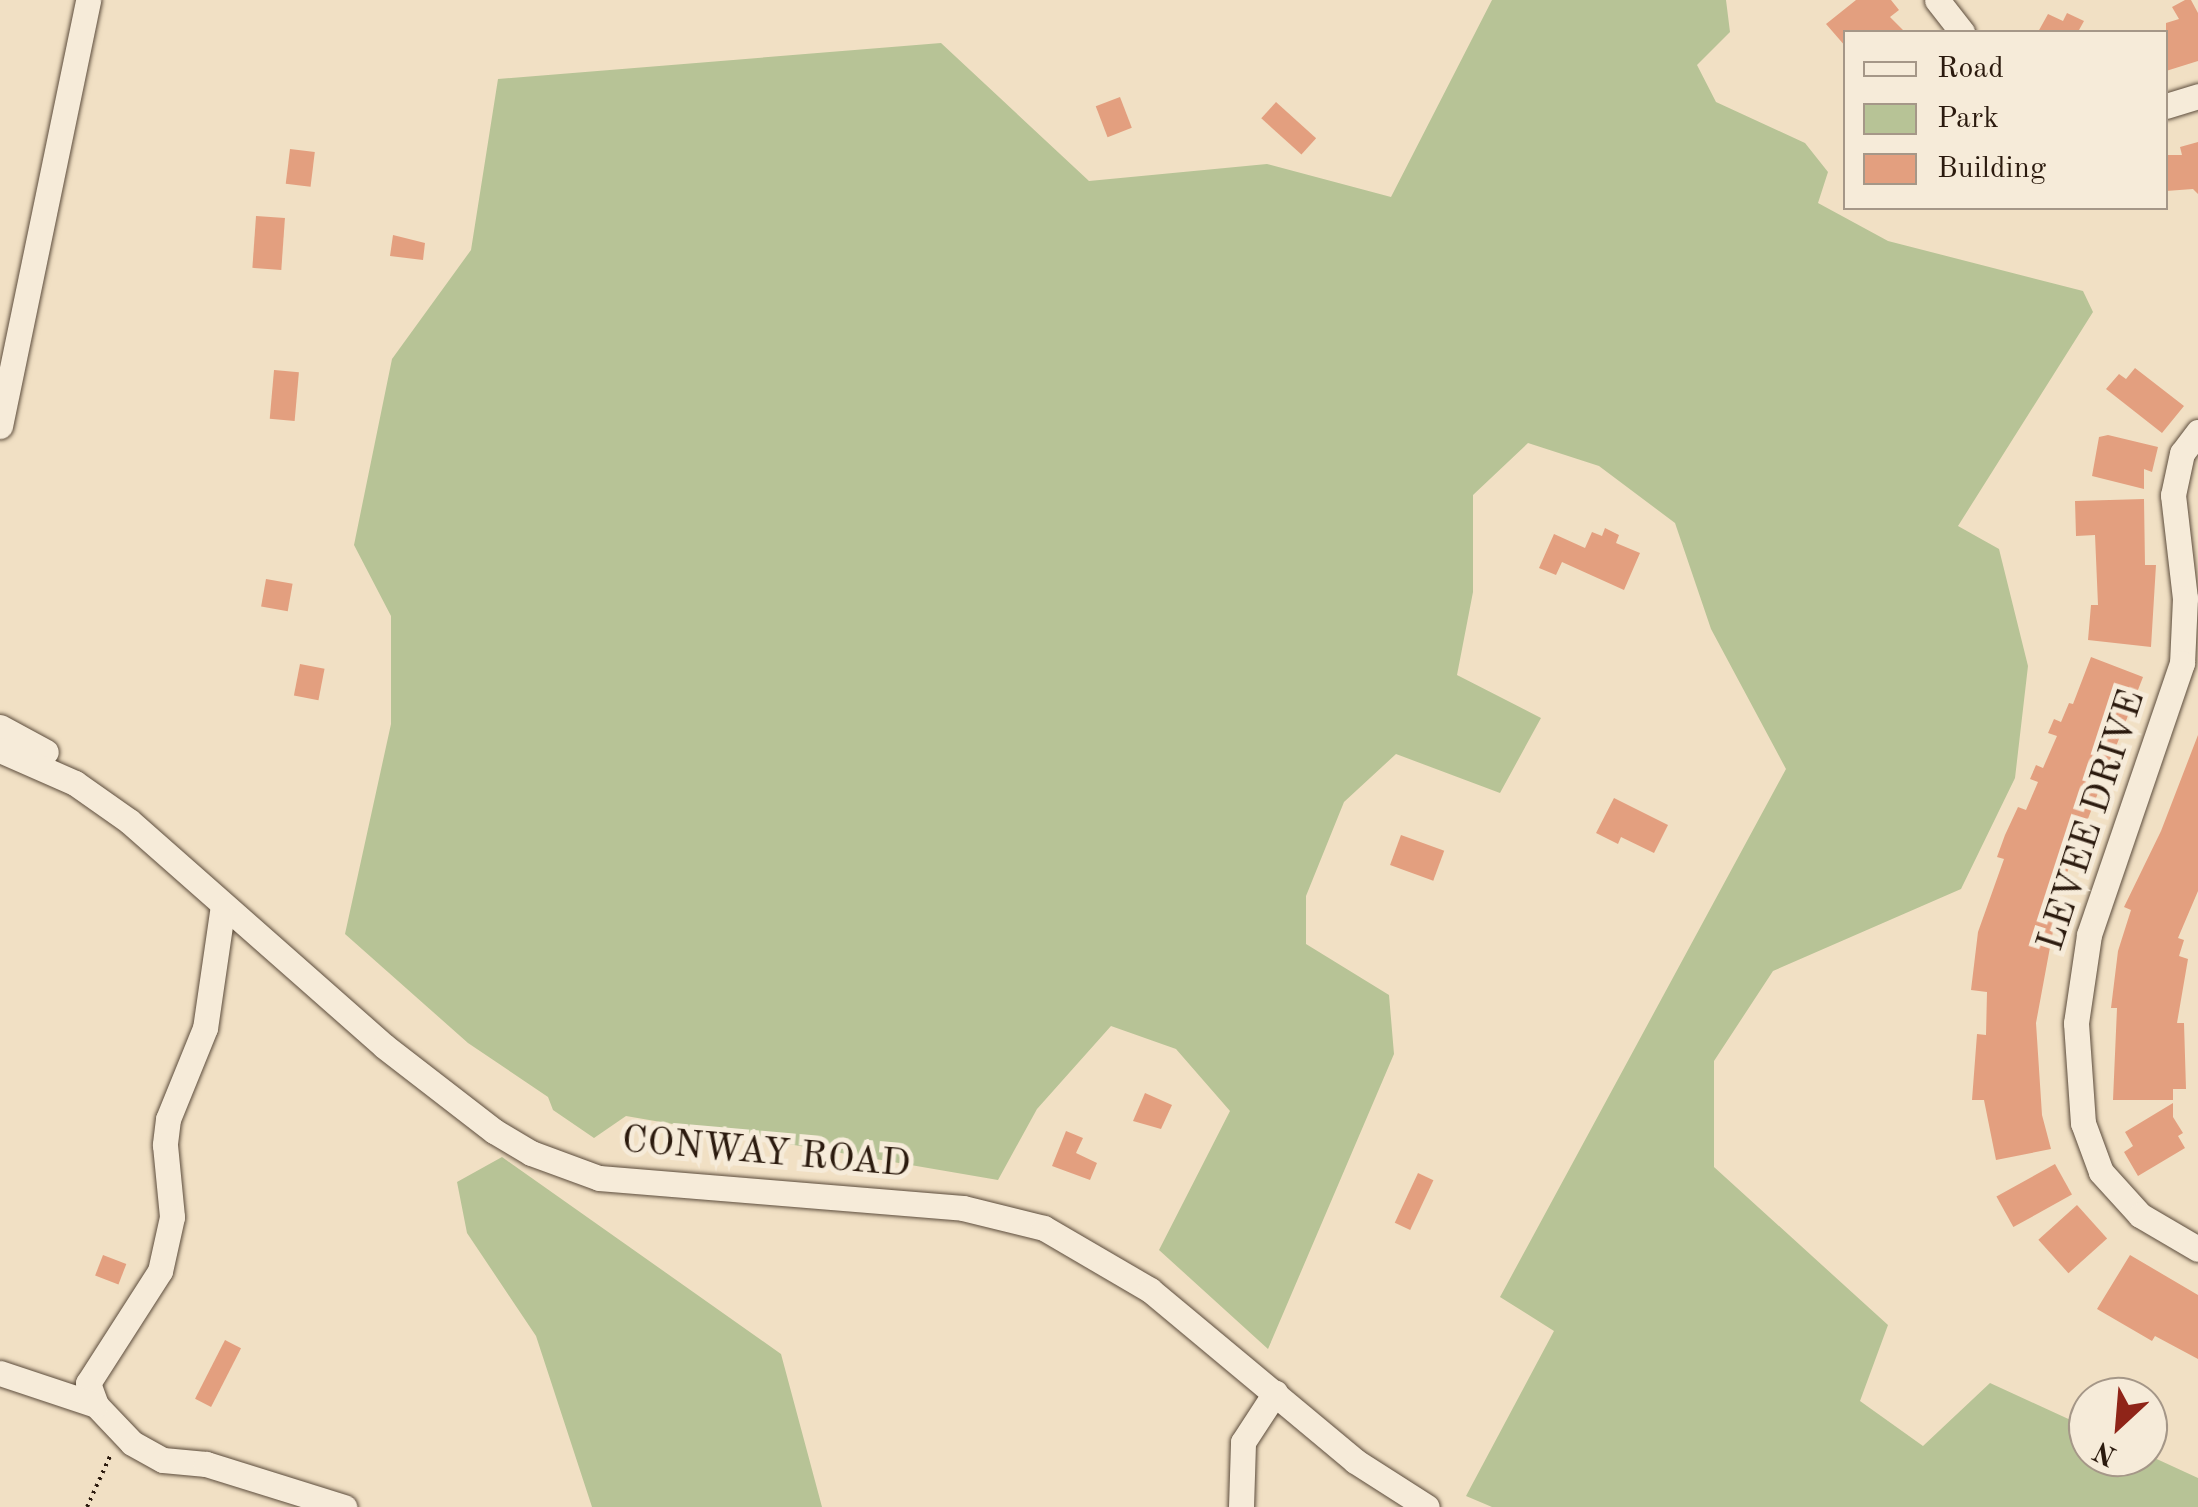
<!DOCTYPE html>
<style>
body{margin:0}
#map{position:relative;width:2198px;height:1507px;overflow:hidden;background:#f1e0c4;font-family:"Old Standard TT",serif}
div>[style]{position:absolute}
.green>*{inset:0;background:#b7c396}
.building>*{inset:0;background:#e39f7f;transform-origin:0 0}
.path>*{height:4px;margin-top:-2px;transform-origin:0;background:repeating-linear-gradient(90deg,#2b1a0e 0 2.5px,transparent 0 7.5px)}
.roads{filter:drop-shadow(0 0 2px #5c4c3c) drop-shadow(0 0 2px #5c4c3c)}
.minor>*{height:25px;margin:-12.5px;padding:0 12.5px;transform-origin:12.5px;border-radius:12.5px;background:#f6ebd9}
span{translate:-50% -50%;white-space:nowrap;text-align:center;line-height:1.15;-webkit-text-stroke:10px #f6ebd9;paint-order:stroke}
.street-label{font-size:38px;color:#2b1a0e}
.legend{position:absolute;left:1843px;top:30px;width:325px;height:180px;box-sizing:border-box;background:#f6ebd9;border:2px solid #a59788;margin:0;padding:12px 18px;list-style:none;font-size:30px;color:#2b1a0e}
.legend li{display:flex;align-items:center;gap:20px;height:50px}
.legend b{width:50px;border:2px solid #a59788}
.north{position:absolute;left:2068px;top:1377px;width:100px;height:100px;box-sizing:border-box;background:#f6ebd9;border:2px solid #a59788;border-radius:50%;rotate:206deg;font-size:28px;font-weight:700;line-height:40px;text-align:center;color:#2b1a0e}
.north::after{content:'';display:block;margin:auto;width:35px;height:45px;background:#8f2418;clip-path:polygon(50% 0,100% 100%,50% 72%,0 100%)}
</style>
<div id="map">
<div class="green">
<i style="clip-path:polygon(1492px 0,1726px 0,1730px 32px,1697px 65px,1716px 102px,1805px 143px,1828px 172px,1818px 203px,1888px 241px,2083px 291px,2093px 312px,1958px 526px,1999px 549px,2028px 666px,2015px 778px,1961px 889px,1773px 971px,1714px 1061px,1714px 1167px,1888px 1325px,1860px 1401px,1923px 1446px,1990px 1383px,2088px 1428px,2088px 1457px,2148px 1455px,2198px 1478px,2198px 1507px,1492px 1507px,1466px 1496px,1554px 1331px,1500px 1297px,1786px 769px,1711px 629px,1675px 523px,1599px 466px,1528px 443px,1473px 495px,1473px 592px,1457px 675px,1541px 718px,1500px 793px,1396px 754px,1344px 802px,1306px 896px,1306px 944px,1389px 995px,1394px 1054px,1268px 1349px,1159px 1250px,1230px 1111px,1176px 1049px,1111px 1026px,1037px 1109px,998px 1180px,626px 1116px,594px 1138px,553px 1110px,548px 1097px,468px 1043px,345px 934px,391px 724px,391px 616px,354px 545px,392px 359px,471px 250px,498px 79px,941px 43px,1089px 181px,1267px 164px,1391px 197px)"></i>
<i style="clip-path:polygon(502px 1157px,781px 1354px,822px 1507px,592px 1507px,536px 1336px,467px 1233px,457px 1182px)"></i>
</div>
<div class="building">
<i style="clip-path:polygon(1856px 0,1891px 0,1899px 10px,1890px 17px,1905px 32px,1846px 32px,1846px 47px,1826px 24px)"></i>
<i style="clip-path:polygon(2185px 0,2191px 0,2198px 13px,2198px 61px,2166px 71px,2166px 23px,2179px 19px,2172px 7px)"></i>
<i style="clip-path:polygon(2067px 13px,2084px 21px,2079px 30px,2084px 32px,2038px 32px,2048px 14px,2063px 21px)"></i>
<i style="left:1120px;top:97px;width:33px;height:26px;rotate:69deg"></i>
<i style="left:1276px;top:102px;width:54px;height:22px;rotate:42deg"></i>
<i style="clip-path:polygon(2198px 142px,2198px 194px,2193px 189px,2166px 191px,2166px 155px,2182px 155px,2180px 147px)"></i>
<i style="left:290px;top:149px;width:25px;height:35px;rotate:7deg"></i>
<i style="left:256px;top:216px;width:29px;height:52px;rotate:4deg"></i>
<i style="clip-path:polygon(393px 235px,425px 243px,423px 260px,390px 256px)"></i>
<i style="clip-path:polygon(2135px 368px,2184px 406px,2162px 433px,2106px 389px,2119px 374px,2126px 379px)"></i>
<i style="left:274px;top:370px;width:25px;height:49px;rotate:5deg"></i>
<i style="clip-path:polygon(2108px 435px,2158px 447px,2152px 472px,2144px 469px,2144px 489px,2092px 476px,2099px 437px)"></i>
<i style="clip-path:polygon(2144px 499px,2145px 565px,2156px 565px,2151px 647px,2088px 640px,2091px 605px,2098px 605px,2095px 535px,2076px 536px,2075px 501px)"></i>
<i style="clip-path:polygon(1605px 528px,1619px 535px,1616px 543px,1640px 553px,1624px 590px,1562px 562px,1556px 575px,1539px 568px,1554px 534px,1585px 548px,1592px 532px,1602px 536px)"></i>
<i style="left:266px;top:579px;width:27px;height:28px;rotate:10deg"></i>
<i style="clip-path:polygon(2091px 657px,2143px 677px,2051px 914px,2056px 915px,2036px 1023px,2042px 1115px,2051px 1149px,1996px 1160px,1984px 1100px,1972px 1100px,1977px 1034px,1986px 1035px,1987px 992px,1971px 990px,1978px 932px,2004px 859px,1997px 857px,2005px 835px,2018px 807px,2026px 810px,2038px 782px,2030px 779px,2036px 765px,2043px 768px,2057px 736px,2048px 733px,2054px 719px,2061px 722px,2069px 703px,2073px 704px)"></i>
<i style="left:300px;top:664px;width:25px;height:32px;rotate:11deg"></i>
<i style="clip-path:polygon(2198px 735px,2198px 891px,2178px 938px,2184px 940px,2179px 956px,2188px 959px,2177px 1023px,2184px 1023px,2186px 1089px,2173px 1089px,2173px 1100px,2113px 1100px,2117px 1008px,2111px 1008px,2118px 951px,2131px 910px,2124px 907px,2161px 831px)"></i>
<i style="clip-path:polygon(1614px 798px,1668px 825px,1654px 853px,1621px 837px,1618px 844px,1596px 833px)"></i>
<i style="left:1401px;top:835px;width:46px;height:32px;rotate:20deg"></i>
<i style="clip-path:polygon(1145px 1093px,1172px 1105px,1161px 1129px,1133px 1121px)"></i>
<i style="clip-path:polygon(2173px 1103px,2173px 1117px,2183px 1133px,2178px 1136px,2185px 1148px,2138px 1176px,2124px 1152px,2133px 1146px,2125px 1132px)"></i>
<i style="clip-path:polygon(1066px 1131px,1083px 1138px,1076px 1153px,1097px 1163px,1090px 1180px,1052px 1166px)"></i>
<i style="left:2055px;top:1164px;width:35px;height:67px;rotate:61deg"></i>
<i style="left:1418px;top:1173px;width:17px;height:55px;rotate:25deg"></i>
<i style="left:2077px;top:1205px;width:45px;height:52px;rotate:48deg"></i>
<i style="left:103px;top:1255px;width:25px;height:22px;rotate:21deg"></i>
<i style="clip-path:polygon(2130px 1255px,2198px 1295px,2198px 1359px,2155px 1336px,2152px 1341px,2097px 1309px)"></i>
<i style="left:225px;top:1340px;width:18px;height:66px;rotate:27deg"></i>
</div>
<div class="path">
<i style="left:87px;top:1507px;width:58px;rotate:-65.6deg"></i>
</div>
<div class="roads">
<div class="minor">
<i style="left:1937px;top:0;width:41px;rotate:52deg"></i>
<i style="left:2166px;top:106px;width:34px;rotate:-17deg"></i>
<i style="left:0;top:426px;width:435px;rotate:-78.3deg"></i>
<i style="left:2198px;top:432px;width:26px;rotate:127deg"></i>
<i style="left:2182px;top:453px;width:43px;rotate:102.1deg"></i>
<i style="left:2173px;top:495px;width:104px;rotate:83.4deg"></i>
<i style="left:2185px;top:598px;width:65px;rotate:92.6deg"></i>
<i style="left:2182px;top:663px;width:287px;rotate:108.9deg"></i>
<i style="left:2089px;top:935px;width:89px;rotate:98.4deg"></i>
<i style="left:2076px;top:1023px;width:100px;rotate:86deg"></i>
<i style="left:2083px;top:1123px;width:52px;rotate:69.8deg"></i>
<i style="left:2101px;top:1172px;width:58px;rotate:47.8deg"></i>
<i style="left:2140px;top:1215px;width:67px;rotate:30.4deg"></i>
<i style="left:0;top:727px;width:52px;rotate:28.5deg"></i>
<i style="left:0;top:750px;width:82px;rotate:23.7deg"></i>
<i style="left:75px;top:783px;width:66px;rotate:35.1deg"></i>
<i style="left:129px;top:821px;width:340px;rotate:41.4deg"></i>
<i style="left:384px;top:1046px;width:139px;rotate:37.7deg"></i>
<i style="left:494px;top:1131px;width:43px;rotate:30.7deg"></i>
<i style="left:531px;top:1153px;width:72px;rotate:20.2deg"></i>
<i style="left:599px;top:1178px;width:365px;rotate:4.7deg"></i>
<i style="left:963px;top:1208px;width:83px;rotate:13.9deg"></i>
<i style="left:1044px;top:1228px;width:123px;rotate:30.3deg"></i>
<i style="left:1150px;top:1290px;width:267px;rotate:39.8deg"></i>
<i style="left:1355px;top:1461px;width:85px;rotate:32.6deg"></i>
<i style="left:223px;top:905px;width:124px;rotate:98.3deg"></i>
<i style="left:205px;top:1028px;width:98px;rotate:112.1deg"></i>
<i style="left:168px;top:1119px;width:26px;rotate:97deg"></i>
<i style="left:165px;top:1145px;width:72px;rotate:84.4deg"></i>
<i style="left:172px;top:1217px;width:55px;rotate:102.5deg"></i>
<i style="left:160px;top:1271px;width:133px;rotate:122.7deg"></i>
<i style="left:88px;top:1383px;width:23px;rotate:70deg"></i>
<i style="left:96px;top:1405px;width:52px;rotate:46.5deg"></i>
<i style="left:132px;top:1443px;width:35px;rotate:29deg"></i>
<i style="left:163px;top:1460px;width:43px;rotate:5.3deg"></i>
<i style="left:206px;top:1464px;width:145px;rotate:17.3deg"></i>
<i style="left:0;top:1373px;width:101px;rotate:18.4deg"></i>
<i style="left:1241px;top:1507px;width:65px;rotate:-88.2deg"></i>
<i style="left:1243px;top:1442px;width:59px;rotate:-56.9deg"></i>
</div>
</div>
<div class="street-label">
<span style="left:2093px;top:821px;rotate:-72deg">LEVEE DRIVE</span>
<span style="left:766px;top:1154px;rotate:5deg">CONWAY ROAD</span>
</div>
<ul class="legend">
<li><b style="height:12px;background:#f6ebd9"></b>Road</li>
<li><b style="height:28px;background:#b7c396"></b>Park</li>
<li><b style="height:28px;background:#e39f7f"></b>Building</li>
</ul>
<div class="north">N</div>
</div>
